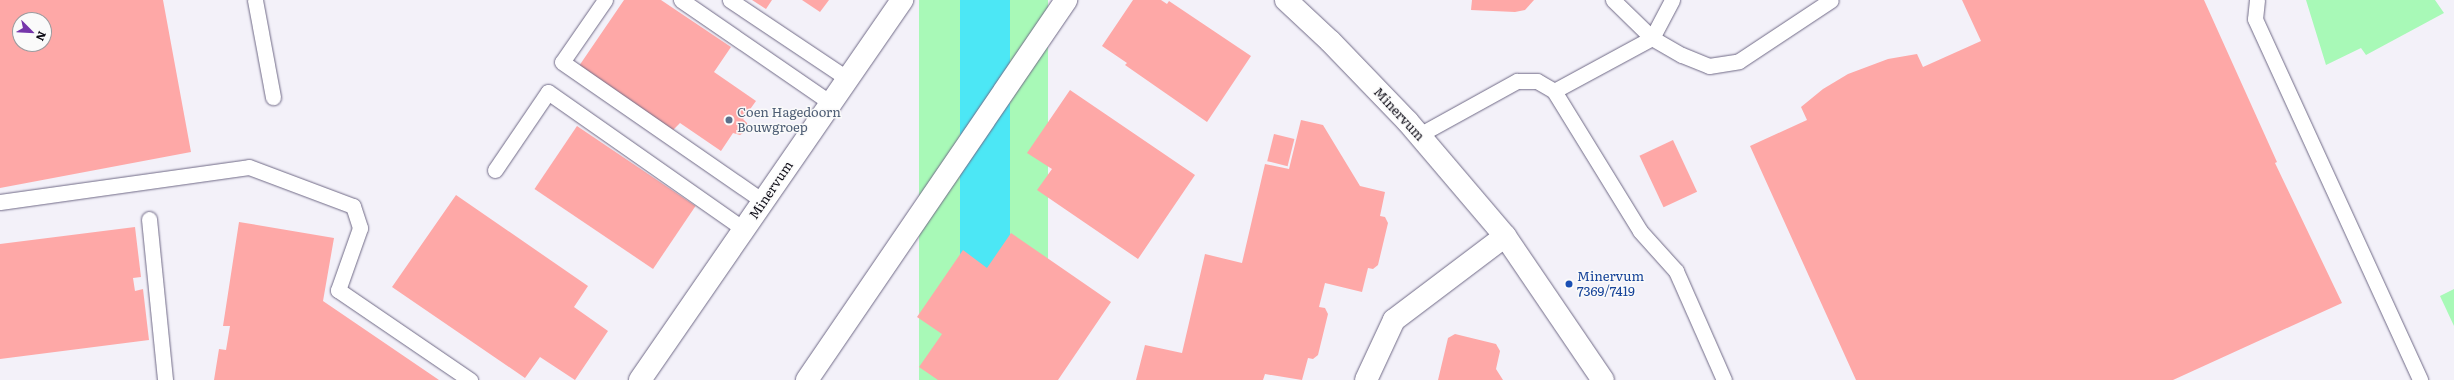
<!DOCTYPE html>
<style>
body{margin:0}
#map{position:relative;width:2454px;height:380px;overflow:hidden;background:#fafafa;font-family:Literata,serif}
div>[style]{position:absolute}
.built>*{inset:0;background:#f3f1f9}
.green>*{inset:0;background:#a8f9b7;transform-origin:0 0}
.water>*{inset:0;background:#4ce7f5;transform-origin:0 0}
.building>*{inset:0;background:#fea8a7;transform-origin:0 0}
.roads{filter:drop-shadow(0 0 1px #6f6986) drop-shadow(0 0 1px #6f6986)}
.service>*{height:15px;margin:-7.5px;padding:0 7.5px;transform-origin:7.5px;border-radius:7.5px;background:#fff}
.minor>*{height:22px;margin:-11px;padding:0 11px;transform-origin:11px;border-radius:11px;background:#fff}
.dots>*{width:11px;height:11px;translate:-50% -50%;box-sizing:border-box;border:2px solid #fafafa;border-radius:50%}
span{translate:-50% -50%;white-space:nowrap;text-align:center;line-height:1.15;-webkit-text-stroke:3px #fafafa;paint-order:stroke}
.service-label{font-size:13px;color:#4e5e75}
.left{translate:0 -50%;text-align:left}
.street-label{font-size:13px;color:#0d0b15}
.transit-label{font-size:13px;color:#164399}
.north{position:absolute;left:12px;top:12px;width:40px;height:40px;box-sizing:border-box;background:#fafafa;border:1px solid #9b9a9e;border-radius:50%;rotate:114deg;font-size:11px;font-weight:700;line-height:16px;text-align:center;color:#0d0b15}
.north::after{content:'';display:block;margin:auto;width:14px;height:18px;background:#7535aa;clip-path:polygon(50% 0,100% 100%,50% 72%,0 100%)}
</style>
<div id="map">
<div class="built">
<i style="clip-path:polygon(evenodd,0 0,2454px 0,2454px 380px,0 380px,0 0,20px 20px,44px 20px,44px 44px,20px 44px,20px 20px)"></i>
</div>
<div class="green">
<i style="left:919px;top:0;width:41px;height:460px"></i>
<i style="left:1010px;top:0;width:38px;height:461px"></i>
<i style="clip-path:polygon(2306px 0,2435px 0,2444px 13px,2366px 55px,2361px 48px,2326px 65px)"></i>
<i style="clip-path:polygon(2454px 289px,2454px 326px,2440px 296px)"></i>
</div>
<div class="water">
<i style="left:960px;top:0;width:50px;height:461px"></i>
</div>
<div class="building">
<i style="clip-path:polygon(evenodd,0 0,163px 0,191px 152px,0 188px,0 0,20px 20px,44px 20px,44px 44px,20px 44px,20px 20px)"></i>
<i style="clip-path:polygon(624px 0,661px 0,731px 47px,714px 72px,756px 101px,743px 119px,747px 123px,748px 130px,740px 135px,733px 133px,721px 151px,680px 123px,673px 130px,579px 66px)"></i>
<i style="clip-path:polygon(752px 0,772px 0,766px 9px)"></i>
<i style="clip-path:polygon(802px 0,829px 0,820px 12px)"></i>
<i style="clip-path:polygon(1133px 0,1161px 0,1167px 4px,1169px 1px,1251px 56px,1207px 122px,1125px 65px,1127px 63px,1102px 46px)"></i>
<i style="clip-path:polygon(1472px 0,1534px 0,1525px 10px,1515px 12px,1471px 10px)"></i>
<i style="clip-path:polygon(1962px 0,2204px 0,2277px 162px,2275px 163px,2342px 303px,2173px 380px,1856px 380px,1750px 146px,1807px 120px,1801px 107px,1823px 89px,1848px 74px,1888px 59px,1917px 54px,1923px 67px,1981px 41px)"></i>
<i style="clip-path:polygon(1070px 90px,1195px 175px,1138px 259px,1037px 190px,1052px 169px,1027px 153px)"></i>
<i style="clip-path:polygon(1301px 120px,1323px 125px,1360px 186px,1385px 192px,1380px 216px,1385px 217px,1388px 223px,1378px 265px,1373px 269px,1368px 268px,1362px 292px,1325px 283px,1319px 307px,1325px 308px,1328px 314px,1318px 355px,1313px 359px,1308px 358px,1302px 380px,1265px 374px,1263px 380px,1136px 380px,1145px 345px,1182px 353px,1205px 254px,1242px 263px,1265px 164px,1289px 169px)"></i>
<i style="left:577px;top:126px;width:143px;height:76px;rotate:34deg"></i>
<i style="left:1274px;top:134px;width:21px;height:28px;rotate:14deg"></i>
<i style="left:1673px;top:140px;width:57px;height:37px;rotate:65deg"></i>
<i style="clip-path:polygon(456px 195px,588px 286px,574px 307px,608px 331px,575px 380px,540px 357px,525px 378px,392px 287px)"></i>
<i style="clip-path:polygon(239px 222px,334px 238px,323px 301px,439px 380px,214px 380px,219px 349px,226px 350px,230px 326px,223px 326px)"></i>
<i style="clip-path:polygon(135px 227px,141px 277px,133px 278px,135px 291px,143px 289px,149px 340px,0 359px,0 244px)"></i>
<i style="clip-path:polygon(1011px 233px,1111px 302px,1058px 380px,938px 380px,919px 367px,942px 334px,917px 317px,963px 250px,987px 268px)"></i>
<i style="clip-path:polygon(1455px 334px,1496px 344px,1500px 351px,1496px 369px,1503px 380px,1438px 380px,1448px 338px)"></i>
</div>
<div class="roads">
<div class="service">
<i style="left:255px;top:0;width:99px;rotate:79.5deg"></i>
<i style="left:605px;top:0;width:75px;rotate:124.7deg"></i>
<i style="left:562px;top:62px;width:244px;rotate:34.7deg"></i>
<i style="left:681px;top:0;width:182px;rotate:34.5deg"></i>
<i style="left:730px;top:0;width:142px;rotate:33.8deg"></i>
<i style="left:1613px;top:0;width:54px;rotate:44.3deg"></i>
<i style="left:1652px;top:38px;width:34px;rotate:30deg"></i>
<i style="left:1682px;top:55px;width:29px;rotate:22deg"></i>
<i style="left:1709px;top:66px;width:30px;rotate:-9deg"></i>
<i style="left:1739px;top:61px;width:110px;rotate:-33.5deg"></i>
<i style="left:2257px;top:0;width:19px;rotate:96deg"></i>
<i style="left:2255px;top:19px;width:397px;rotate:65.4deg"></i>
<i style="left:1554px;top:91px;width:111px;rotate:-28.4deg"></i>
<i style="left:1652px;top:38px;width:43px;rotate:-62.2deg"></i>
<i style="left:1419px;top:135px;width:112px;rotate:-28.9deg"></i>
<i style="left:1517px;top:81px;width:20px"></i>
<i style="left:1537px;top:81px;width:20px;rotate:30deg"></i>
<i style="left:1554px;top:91px;width:164px;rotate:58.4deg"></i>
<i style="left:1640px;top:231px;width:54px;rotate:48deg"></i>
<i style="left:1676px;top:271px;width:119px;rotate:66.2deg"></i>
<i style="left:495px;top:170px;width:94px;rotate:-55.8deg"></i>
<i style="left:548px;top:92px;width:239px;rotate:35deg"></i>
<i style="left:0;top:202px;width:251px;rotate:-8deg"></i>
<i style="left:249px;top:167px;width:111px;rotate:20.6deg"></i>
<i style="left:353px;top:206px;width:23px;rotate:72deg"></i>
<i style="left:360px;top:228px;width:66px;rotate:109.5deg"></i>
<i style="left:338px;top:290px;width:160px;rotate:34.3deg"></i>
<i style="left:149px;top:219px;width:162px;rotate:84.3deg"></i>
</div>
<div class="minor">
<i style="left:1286px;top:0;width:60px;rotate:43deg"></i>
<i style="left:1330px;top:41px;width:112px;rotate:46.1deg"></i>
<i style="left:1408px;top:122px;width:150px;rotate:49.6deg"></i>
<i style="left:1505px;top:236px;width:174px;rotate:55.8deg"></i>
<i style="left:640px;top:380px;width:462px;rotate:-55.4deg"></i>
<i style="left:807px;top:380px;width:460px;rotate:-55.7deg"></i>
<i style="left:1366px;top:380px;width:66px;rotate:-65deg"></i>
<i style="left:1394px;top:320px;width:139px;rotate:-37.1deg"></i>
</div>
</div>
<div class="dots">
<i style="left:729px;top:120px;background:#5c6f8a"></i>
<i style="left:1569px;top:284px;background:#1a4fb4"></i>
</div>
<div class="service-label">
<span class="left" style="left:737px;top:120px">Coen Hagedoorn<br>Bouwgroep</span>
</div>
<div class="street-label">
<span style="left:1399px;top:114px;rotate:47deg">Minervum</span>
<span style="left:771px;top:190px;rotate:-56deg">Minervum</span>
</div>
<div class="transit-label">
<span class="left" style="left:1577px;top:284px">Minervum<br>7369/7419</span>
</div>
<div class="north">N</div>
</div>
